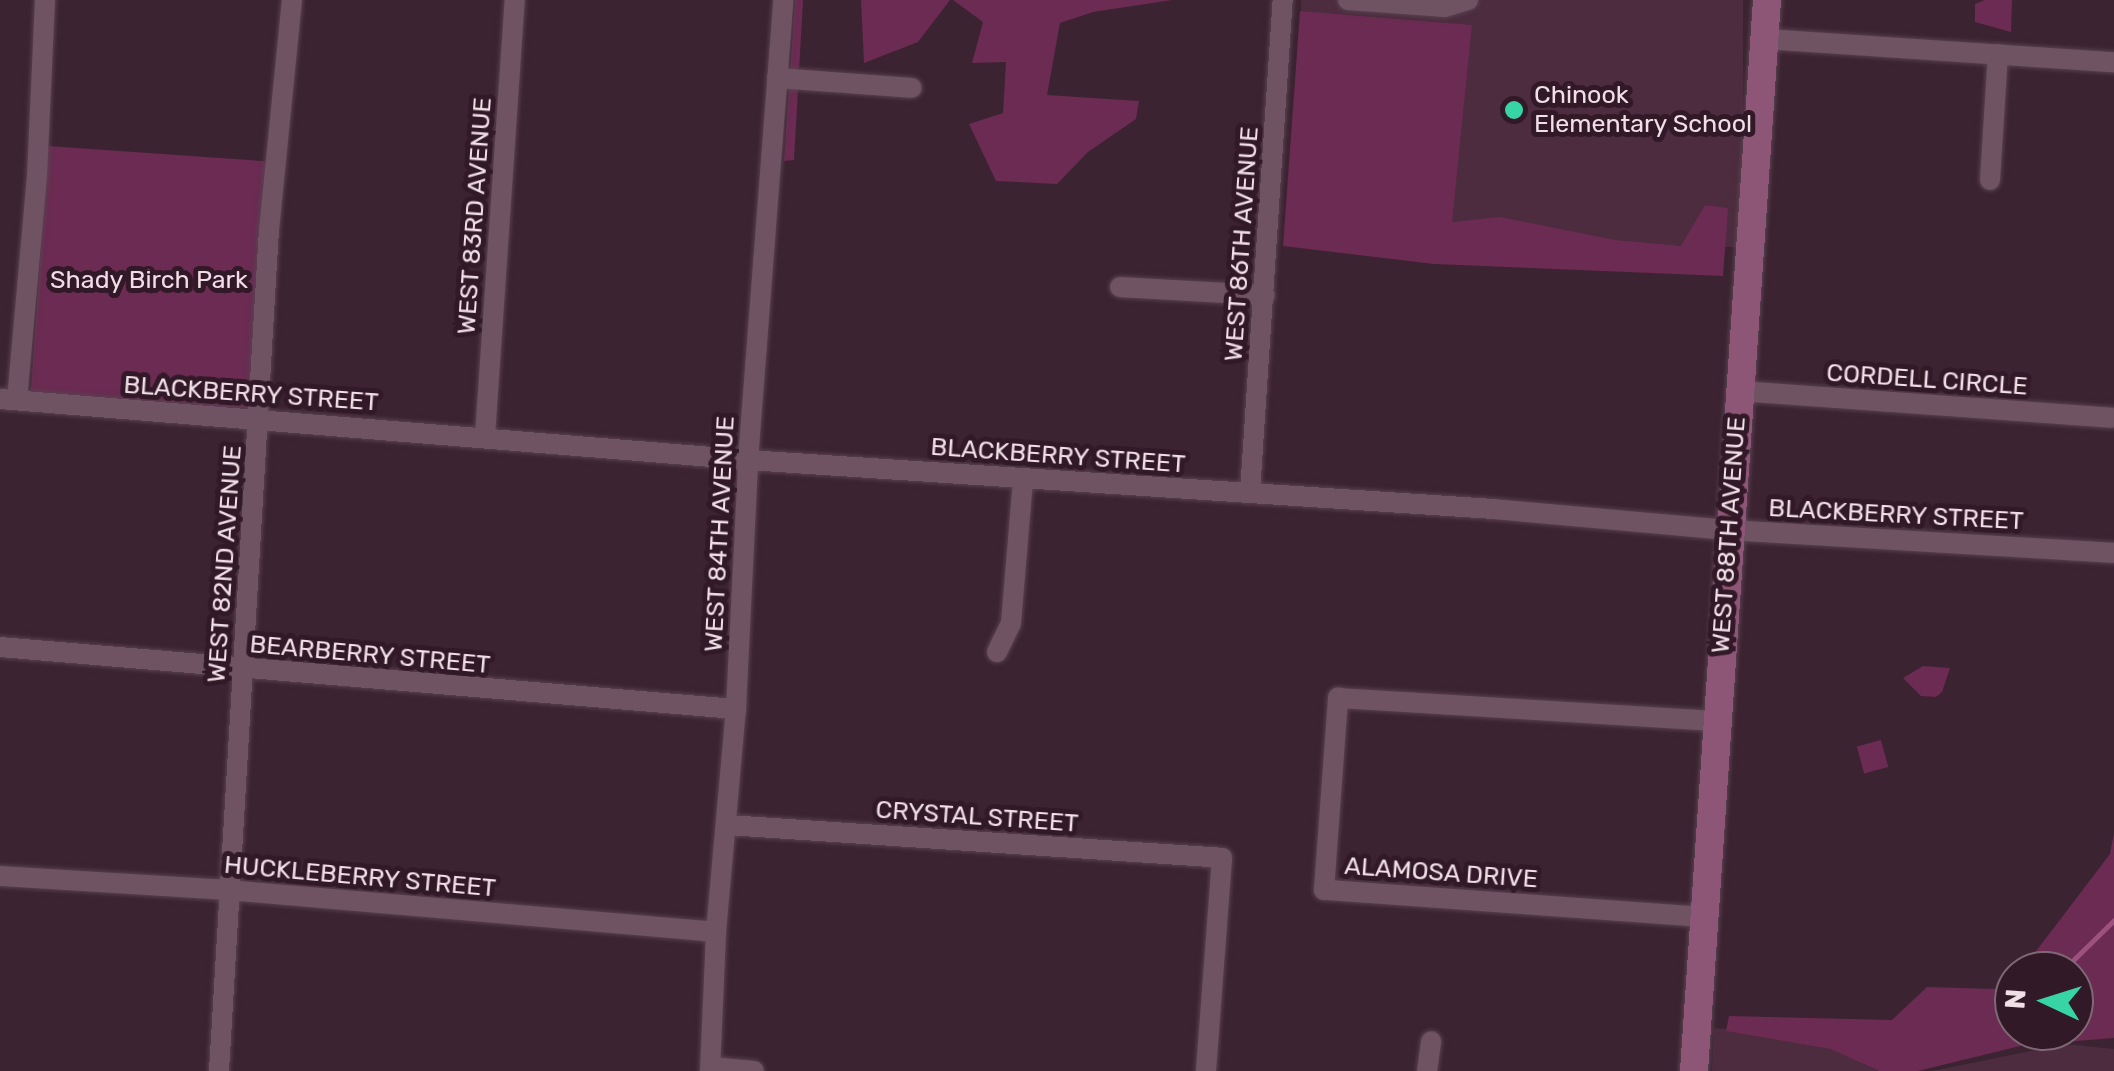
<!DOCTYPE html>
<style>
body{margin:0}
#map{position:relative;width:2114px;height:1071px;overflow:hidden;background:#3c2331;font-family:Rubik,sans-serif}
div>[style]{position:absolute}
.built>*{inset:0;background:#4c2c3e;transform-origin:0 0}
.green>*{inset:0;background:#6b2b52;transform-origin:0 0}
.stream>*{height:5px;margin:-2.5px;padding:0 2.5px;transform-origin:2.5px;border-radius:2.5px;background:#9d517e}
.roads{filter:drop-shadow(0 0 2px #58424f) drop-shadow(0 0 2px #58424f)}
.street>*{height:20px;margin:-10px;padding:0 10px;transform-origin:10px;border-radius:10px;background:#705363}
.secondary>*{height:28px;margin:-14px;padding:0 14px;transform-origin:14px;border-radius:14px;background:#8d5576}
.dots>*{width:28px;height:28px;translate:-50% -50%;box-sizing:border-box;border:5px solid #321927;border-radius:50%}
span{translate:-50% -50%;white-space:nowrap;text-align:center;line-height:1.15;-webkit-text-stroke:10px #321927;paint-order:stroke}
.poi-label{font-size:25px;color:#f1dfe8}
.left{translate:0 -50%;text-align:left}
.street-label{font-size:25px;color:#f1dfe8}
.park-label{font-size:25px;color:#f2dce7}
.north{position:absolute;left:1994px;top:951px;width:100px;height:100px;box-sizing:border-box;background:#321927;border:2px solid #7e6874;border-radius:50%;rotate:274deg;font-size:28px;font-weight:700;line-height:40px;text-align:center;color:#f1dfe8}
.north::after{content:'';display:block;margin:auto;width:35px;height:45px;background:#37d4a6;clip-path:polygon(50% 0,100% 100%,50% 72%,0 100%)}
</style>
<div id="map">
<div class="built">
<i style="left:1301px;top:0;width:442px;height:247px"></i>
<i style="clip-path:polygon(1714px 1028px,1812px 1036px,1878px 1071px,1712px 1071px)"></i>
<i style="clip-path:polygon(2065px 1044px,2114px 1049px,2114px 1071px,1932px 1071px)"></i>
</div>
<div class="green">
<i style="clip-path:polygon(795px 0,803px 0,794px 160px,784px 161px)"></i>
<i style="clip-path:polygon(861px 0,950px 0,918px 42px,864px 63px)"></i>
<i style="clip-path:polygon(953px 0,1172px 0,1093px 12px,1060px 23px,1047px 95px,1139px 101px,1136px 119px,1088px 152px,1057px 184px,996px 181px,969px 124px,1003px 113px,1006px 62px,972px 63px,983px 22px)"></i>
<i style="clip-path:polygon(1985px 0,2012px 0,2011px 32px,1975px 22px,1975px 4px)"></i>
<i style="clip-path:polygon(1300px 11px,1472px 25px,1452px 222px,1500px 217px,1615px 240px,1681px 246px,1705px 205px,1728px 208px,1723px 276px,1434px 264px,1283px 246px)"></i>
<i style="left:48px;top:146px;width:222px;height:251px;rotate:4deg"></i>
<i style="clip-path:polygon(1923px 666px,1950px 668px,1942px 692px,1936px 697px,1921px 696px,1903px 678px)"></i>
<i style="left:1881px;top:740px;width:28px;height:25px;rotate:75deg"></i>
<i style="clip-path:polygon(2114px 833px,2114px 1038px,2024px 1045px,1918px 1071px,1879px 1071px,1831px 1049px,1726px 1031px,1729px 1016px,1892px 1020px,1927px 987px,1995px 989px,2014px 982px,2014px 1031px,2074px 1031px,2074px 971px,2021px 971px,2110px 854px)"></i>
</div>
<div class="stream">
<i style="left:2062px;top:971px;width:73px;rotate:-44.4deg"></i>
<i style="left:2006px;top:1020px;width:11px;rotate:-41deg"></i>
</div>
<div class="roads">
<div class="street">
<i style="left:1348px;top:0;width:97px;rotate:4.1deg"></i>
<i style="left:1445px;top:7px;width:24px;rotate:-17deg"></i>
<i style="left:1764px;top:39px;width:351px;rotate:3.8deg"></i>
<i style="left:777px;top:78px;width:135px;rotate:4.2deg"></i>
<i style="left:1990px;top:180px;width:126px;rotate:-86.4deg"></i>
<i style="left:1120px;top:287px;width:145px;rotate:3.2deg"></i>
<i style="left:1739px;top:391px;width:374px;rotate:4.1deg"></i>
<i style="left:0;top:399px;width:750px;rotate:4.66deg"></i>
<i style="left:748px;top:460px;width:747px;rotate:3.76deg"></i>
<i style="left:1493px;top:509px;width:237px;rotate:5.1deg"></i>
<i style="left:1729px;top:530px;width:386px;rotate:3.4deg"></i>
<i style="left:17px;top:400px;width:225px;rotate:-84.9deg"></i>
<i style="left:37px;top:176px;width:176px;rotate:-87.4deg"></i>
<i style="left:485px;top:436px;width:437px;rotate:-86.1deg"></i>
<i style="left:1250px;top:492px;width:493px;rotate:-86.2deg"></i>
<i style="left:0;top:647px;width:739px;rotate:4.82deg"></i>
<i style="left:997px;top:652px;width:32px;rotate:-64deg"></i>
<i style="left:1011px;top:623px;width:144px;rotate:-85.2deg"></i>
<i style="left:728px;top:825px;width:495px;rotate:3.8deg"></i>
<i style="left:1222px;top:858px;width:214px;rotate:94.3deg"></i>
<i style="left:0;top:876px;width:227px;rotate:3.5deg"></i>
<i style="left:227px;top:890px;width:491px;rotate:4.9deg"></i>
<i style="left:1704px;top:917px;width:381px;rotate:-175.9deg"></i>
<i style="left:1324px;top:890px;width:193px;rotate:-85.8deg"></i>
<i style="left:1338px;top:698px;width:380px;rotate:3.5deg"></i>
<i style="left:711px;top:1067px;width:43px;rotate:5.3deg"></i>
<i style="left:219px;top:1071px;width:842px;rotate:-86.6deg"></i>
<i style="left:269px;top:230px;width:231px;rotate:-84.3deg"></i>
<i style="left:710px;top:1071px;width:139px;rotate:-87.5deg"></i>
<i style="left:716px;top:932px;width:224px;rotate:-84.9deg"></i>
<i style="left:736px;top:709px;width:249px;rotate:-87.2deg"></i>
<i style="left:748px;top:460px;width:461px;rotate:-85.6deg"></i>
<i style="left:1427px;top:1071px;width:30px;rotate:-82deg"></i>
</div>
<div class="secondary">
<i style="left:1694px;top:1071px;width:1073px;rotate:-86.1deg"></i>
</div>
</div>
<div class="dots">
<i style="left:1514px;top:110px;background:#37d4a6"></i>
</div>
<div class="poi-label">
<span class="left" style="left:1534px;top:110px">Chinook<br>Elementary School</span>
</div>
<div class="street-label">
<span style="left:475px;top:216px;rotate:-86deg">WEST 83RD AVENUE</span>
<span style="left:1242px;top:244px;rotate:-86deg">WEST 86TH AVENUE</span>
<span style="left:1927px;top:380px;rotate:4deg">CORDELL CIRCLE</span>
<span style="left:251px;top:394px;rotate:4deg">BLACKBERRY STREET</span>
<span style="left:1058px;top:456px;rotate:4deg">BLACKBERRY STREET</span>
<span style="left:1896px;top:515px;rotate:3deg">BLACKBERRY STREET</span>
<span style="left:720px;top:534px;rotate:-87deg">WEST 84TH AVENUE</span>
<span style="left:1729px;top:535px;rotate:-86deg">WEST 88TH AVENUE</span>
<span style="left:225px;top:564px;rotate:-86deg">WEST 82ND AVENUE</span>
<span style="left:370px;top:655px;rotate:5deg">BEARBERRY STREET</span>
<span style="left:977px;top:817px;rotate:4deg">CRYSTAL STREET</span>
<span style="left:1441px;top:873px;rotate:4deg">ALAMOSA DRIVE</span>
<span style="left:360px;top:877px;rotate:5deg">HUCKLEBERRY STREET</span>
</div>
<div class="park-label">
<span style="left:149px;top:280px">Shady Birch Park</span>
</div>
<div class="north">N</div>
</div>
